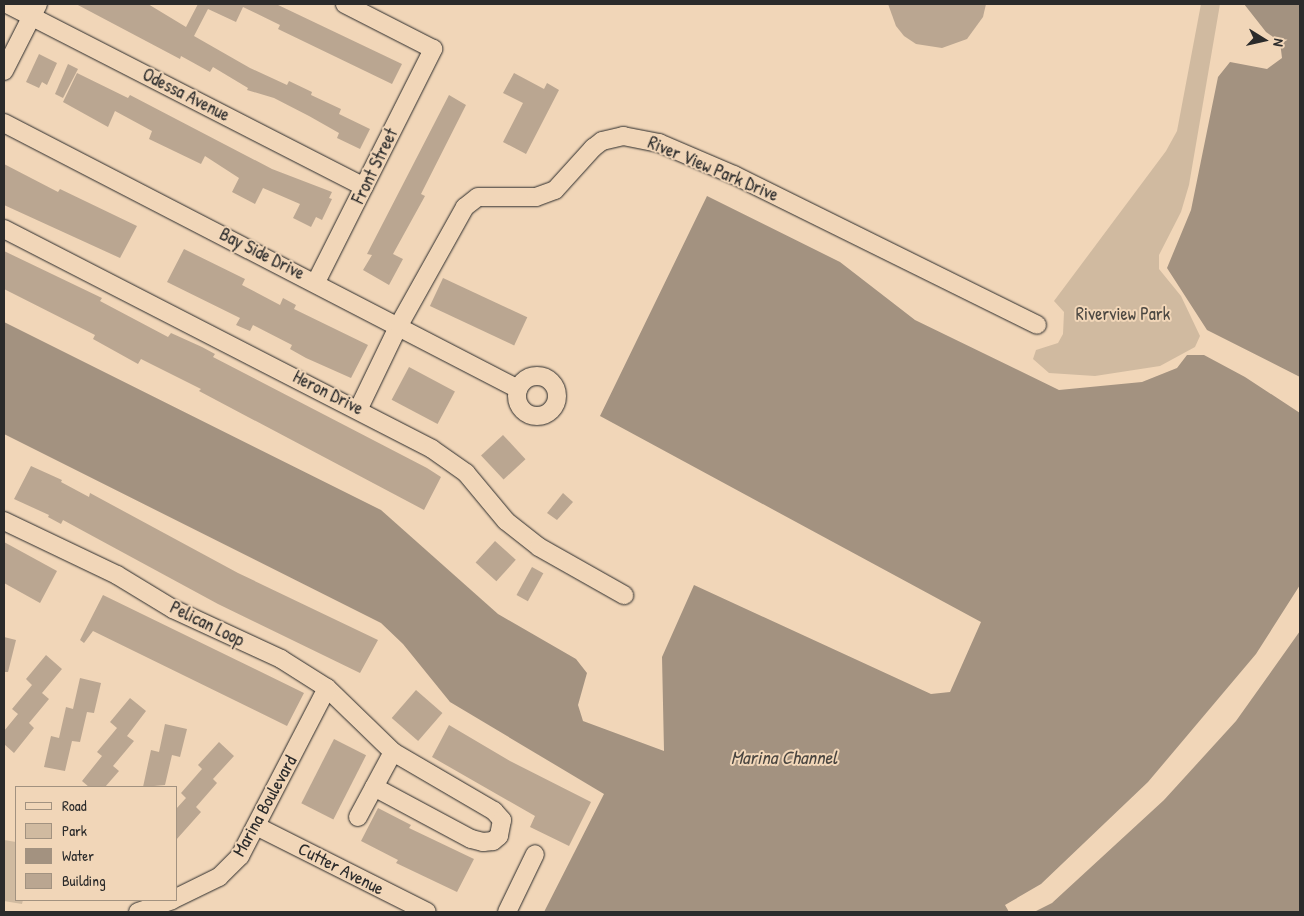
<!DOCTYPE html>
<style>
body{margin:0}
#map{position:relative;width:1304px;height:916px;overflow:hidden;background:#f1d6b8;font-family:"Patrick Hand",sans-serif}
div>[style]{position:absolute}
.green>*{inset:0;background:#d0baa0}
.water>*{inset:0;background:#a39280}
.building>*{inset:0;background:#baa691;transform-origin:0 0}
.roads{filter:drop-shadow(0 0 1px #2b2b2b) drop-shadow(0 0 1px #2b2b2b)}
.minor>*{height:18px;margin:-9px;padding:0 9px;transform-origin:9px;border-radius:9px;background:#f1d6b8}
.minor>.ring{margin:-9px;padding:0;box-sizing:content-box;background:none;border:18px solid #f1d6b8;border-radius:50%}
span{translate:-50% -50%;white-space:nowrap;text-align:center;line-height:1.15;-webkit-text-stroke:4px #f1d6b8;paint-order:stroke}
.street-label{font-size:18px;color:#2b2b2b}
.park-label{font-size:18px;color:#4c4842}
.water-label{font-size:19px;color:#494540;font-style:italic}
.frame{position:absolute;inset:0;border:5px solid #2b2b2b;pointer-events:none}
.legend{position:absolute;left:15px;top:786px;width:162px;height:115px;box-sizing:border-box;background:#f1d6b8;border:1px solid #a29280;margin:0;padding:6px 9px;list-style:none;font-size:15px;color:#2b2b2b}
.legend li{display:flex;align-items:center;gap:10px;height:25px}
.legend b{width:25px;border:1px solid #a29280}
.north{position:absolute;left:1239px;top:15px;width:50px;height:50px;-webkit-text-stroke:4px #f1d6b8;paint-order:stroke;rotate:100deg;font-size:14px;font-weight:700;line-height:20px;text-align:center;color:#2b2b2b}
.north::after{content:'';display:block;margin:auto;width:18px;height:22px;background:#2b2b2b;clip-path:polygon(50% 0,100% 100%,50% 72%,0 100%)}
</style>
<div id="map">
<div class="green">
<i style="clip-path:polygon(1201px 4px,1220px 4px,1189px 185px,1181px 212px,1159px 255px,1159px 269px,1181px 296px,1200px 336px,1195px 347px,1160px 366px,1095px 376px,1049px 373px,1033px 359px,1036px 350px,1058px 343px,1063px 334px,1064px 312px,1054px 301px,1166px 151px,1177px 131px)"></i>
<i style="clip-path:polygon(4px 840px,16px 842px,16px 900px,23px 900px,22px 904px,4px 901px)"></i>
</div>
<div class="water">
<i style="clip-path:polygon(1244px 4px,1300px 4px,1300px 377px,1207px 330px,1167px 268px,1191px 210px,1218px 77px,1230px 62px,1267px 69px,1282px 58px,1280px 42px,1266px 32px)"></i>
<i style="clip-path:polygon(707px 196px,840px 262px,915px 320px,1059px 390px,1142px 382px,1177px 368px,1187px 355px,1204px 355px,1245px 377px,1300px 413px,1300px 585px,1256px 654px,1148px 782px,1041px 884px,1005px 905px,1009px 912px,544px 912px,604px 794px,450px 702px,403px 644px,381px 623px,4px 434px,4px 322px,381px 510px,498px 614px,576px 659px,587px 673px,578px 705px,583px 721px,664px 751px,662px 657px,694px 585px,931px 694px,950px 692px,981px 622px,600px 416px)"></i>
<i style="clip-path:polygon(1300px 631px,1300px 912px,1034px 912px,1052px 903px,1164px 800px,1236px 721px)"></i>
</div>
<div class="building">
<i style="clip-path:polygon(76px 4px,148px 4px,186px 27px,198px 4px,276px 4px,402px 64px,392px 84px,278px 29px,280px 25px,243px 7px,236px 22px,208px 9px,194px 36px,250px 68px,287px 85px,289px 81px,312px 92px,311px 95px,341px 109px,339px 114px,370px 129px,360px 149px,337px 138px,339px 133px,309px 116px,274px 98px,247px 90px,248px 88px,213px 67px,210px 72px,181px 56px,180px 59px)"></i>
<i style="clip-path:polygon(888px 4px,986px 4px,983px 17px,967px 39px,942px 48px,916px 44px,904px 36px,896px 26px)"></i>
<i style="clip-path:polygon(39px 54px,57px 63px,47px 85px,42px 82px,39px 88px,26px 82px)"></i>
<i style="clip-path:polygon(68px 64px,78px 69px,63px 98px,55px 94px)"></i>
<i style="clip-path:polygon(77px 73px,128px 98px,130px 95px,272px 169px,332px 192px,329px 198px,332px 199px,322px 220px,316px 217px,311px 227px,293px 218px,300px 204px,263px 188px,255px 204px,232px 192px,239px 178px,205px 156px,201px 164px,149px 139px,152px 131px,115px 111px,108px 127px,63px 102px)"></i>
<i style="clip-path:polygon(514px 73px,544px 89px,547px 83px,559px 90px,526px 154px,503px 142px,523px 103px,503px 93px)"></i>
<i style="clip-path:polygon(449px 95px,466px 105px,421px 194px,425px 196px,393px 254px,403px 259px,389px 285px,363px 270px,372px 255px,367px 254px)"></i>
<i style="clip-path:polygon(4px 164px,58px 192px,60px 189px,137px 226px,120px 258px,4px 205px)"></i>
<i style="clip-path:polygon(184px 249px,245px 279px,242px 285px,280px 305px,283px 298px,296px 305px,294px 309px,368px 345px,351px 378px,306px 358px,290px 349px,292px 345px,253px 325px,250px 331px,236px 325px,240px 318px,167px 282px)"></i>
<i style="clip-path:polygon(4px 251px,102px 298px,100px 301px,168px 337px,171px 333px,202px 347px,215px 354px,213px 357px,427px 468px,441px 477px,424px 510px,199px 391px,201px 389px,141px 359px,138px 364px,93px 339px,95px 335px,4px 289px)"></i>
<i style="left:443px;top:278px;width:93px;height:31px;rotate:25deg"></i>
<i style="left:409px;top:367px;width:52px;height:37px;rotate:28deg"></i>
<i style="left:503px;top:435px;width:33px;height:30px;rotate:47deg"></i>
<i style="clip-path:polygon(31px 466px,62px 480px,61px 482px,89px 497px,90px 493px,238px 573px,378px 640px,360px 673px,218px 604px,63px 520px,61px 524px,48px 517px,49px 515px,14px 499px)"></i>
<i style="clip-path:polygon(563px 493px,573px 502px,557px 520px,547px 513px)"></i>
<i style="left:495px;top:541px;width:28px;height:29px;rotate:42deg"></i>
<i style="clip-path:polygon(4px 542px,57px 571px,40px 603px,4px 583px)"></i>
<i style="left:532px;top:567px;width:13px;height:32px;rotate:29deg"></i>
<i style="clip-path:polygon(103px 595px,304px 693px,287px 726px,93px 631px,84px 643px,80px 640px)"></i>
<i style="clip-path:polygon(4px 637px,16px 640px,8px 672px,4px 672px)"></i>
<i style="clip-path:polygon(46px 655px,62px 669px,42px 693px,49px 699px,29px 723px,34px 728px,14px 753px,4px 744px,4px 731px,18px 714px,12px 709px,32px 685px,26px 679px)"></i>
<i style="clip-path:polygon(80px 678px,101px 683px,94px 713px,87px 712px,80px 742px,72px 741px,65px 771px,44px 767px,51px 736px,59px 738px,66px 707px,73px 709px)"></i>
<i style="left:416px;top:690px;width:35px;height:37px;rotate:41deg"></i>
<i style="clip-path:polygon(130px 698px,146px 711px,127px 736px,134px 741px,113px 766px,119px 771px,105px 787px,89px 787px,82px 781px,102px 756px,97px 752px,117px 728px,110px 722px)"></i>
<i style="clip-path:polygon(165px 724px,187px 729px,180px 757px,172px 755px,165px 785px,143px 787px,151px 750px,159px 752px)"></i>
<i style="clip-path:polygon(449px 725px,510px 761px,591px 802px,569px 846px,530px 827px,535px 816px,432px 757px)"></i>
<i style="left:334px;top:739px;width:36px;height:72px;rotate:27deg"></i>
<i style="clip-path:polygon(219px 742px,234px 756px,213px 779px,217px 783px,196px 807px,201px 812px,176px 840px,176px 809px,186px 798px,181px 793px,202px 769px,198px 765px)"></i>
<i style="clip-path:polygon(378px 808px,411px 825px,409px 828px,474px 859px,457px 892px,396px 863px,398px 860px,361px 841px)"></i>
</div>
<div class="roads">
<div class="minor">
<i style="left:7px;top:4px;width:401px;rotate:27.1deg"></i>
<i style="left:4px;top:71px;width:75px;rotate:-63.1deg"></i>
<i style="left:4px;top:123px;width:579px;rotate:27.36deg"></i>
<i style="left:4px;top:229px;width:481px;rotate:27.2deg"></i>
<i style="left:432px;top:449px;width:42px;rotate:35.2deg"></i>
<i style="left:466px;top:473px;width:62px;rotate:50.2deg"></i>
<i style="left:506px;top:521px;width:42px;rotate:38.2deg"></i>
<i style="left:539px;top:547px;width:98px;rotate:29.5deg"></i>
<i style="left:316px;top:282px;width:261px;rotate:-63.3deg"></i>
<i style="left:433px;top:49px;width:99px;rotate:-152.9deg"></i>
<i class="ring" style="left:517px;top:376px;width:22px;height:22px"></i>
<i style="left:359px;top:408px;width:92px;rotate:-64.3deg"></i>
<i style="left:399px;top:325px;width:135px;rotate:-60.8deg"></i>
<i style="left:465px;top:207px;width:16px;rotate:-38deg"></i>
<i style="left:478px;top:197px;width:58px"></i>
<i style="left:536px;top:197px;width:20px;rotate:-20deg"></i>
<i style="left:555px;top:190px;width:57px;rotate:-47.9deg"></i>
<i style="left:593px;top:148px;width:11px;rotate:-38deg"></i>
<i style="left:602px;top:141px;width:22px;rotate:-13deg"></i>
<i style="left:623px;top:136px;width:37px;rotate:11deg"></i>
<i style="left:659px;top:143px;width:82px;rotate:23.1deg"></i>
<i style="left:734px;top:175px;width:338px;rotate:26.3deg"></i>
<i style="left:4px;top:521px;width:125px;rotate:25.5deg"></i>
<i style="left:117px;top:575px;width:66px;rotate:31.3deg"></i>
<i style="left:173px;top:609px;width:119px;rotate:24.8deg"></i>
<i style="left:281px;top:659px;width:54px;rotate:32.2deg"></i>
<i style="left:327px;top:688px;width:92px;rotate:44.1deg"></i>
<i style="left:393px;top:752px;width:117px;rotate:30.3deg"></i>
<i style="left:494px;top:811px;width:12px;rotate:48deg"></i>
<i style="left:502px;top:820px;width:16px;rotate:101deg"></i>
<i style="left:499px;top:836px;width:8px;rotate:140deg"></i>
<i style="left:493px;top:841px;width:10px;rotate:174deg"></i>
<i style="left:483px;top:842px;width:12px;rotate:-166deg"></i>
<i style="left:471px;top:839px;width:110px;rotate:-151.8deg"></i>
<i style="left:358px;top:817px;width:74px;rotate:-61.7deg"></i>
<i style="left:256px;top:826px;width:191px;rotate:26.7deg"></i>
<i style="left:176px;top:898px;width:48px;rotate:-26deg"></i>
<i style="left:219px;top:877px;width:30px;rotate:-45deg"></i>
<i style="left:240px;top:856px;width:189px;rotate:-62.6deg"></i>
<i style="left:138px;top:912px;width:36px;rotate:-19deg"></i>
<i style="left:507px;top:912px;width:64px;rotate:-64.2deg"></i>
</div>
</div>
<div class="street-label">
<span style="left:186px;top:95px;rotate:27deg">Odessa Avenue</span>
<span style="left:375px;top:166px;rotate:-64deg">Front Street</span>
<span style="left:713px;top:169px;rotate:23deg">River View Park Drive</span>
<span style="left:262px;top:254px;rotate:27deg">Bay Side Drive</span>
<span style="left:328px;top:393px;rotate:27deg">Heron Drive</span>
<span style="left:207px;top:624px;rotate:26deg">Pelican Loop</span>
<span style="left:265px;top:806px;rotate:-61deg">Marina Boulevard</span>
<span style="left:341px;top:869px;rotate:27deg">Cutter Avenue</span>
</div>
<div class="park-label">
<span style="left:1123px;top:314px">Riverview Park</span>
</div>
<div class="water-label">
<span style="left:784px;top:758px">Marina Channel</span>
</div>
<div class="frame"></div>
<ul class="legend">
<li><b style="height:6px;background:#f1d6b8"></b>Road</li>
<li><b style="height:14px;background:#d0baa0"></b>Park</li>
<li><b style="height:14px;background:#a39280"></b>Water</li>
<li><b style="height:14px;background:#baa691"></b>Building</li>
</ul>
<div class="north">N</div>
</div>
